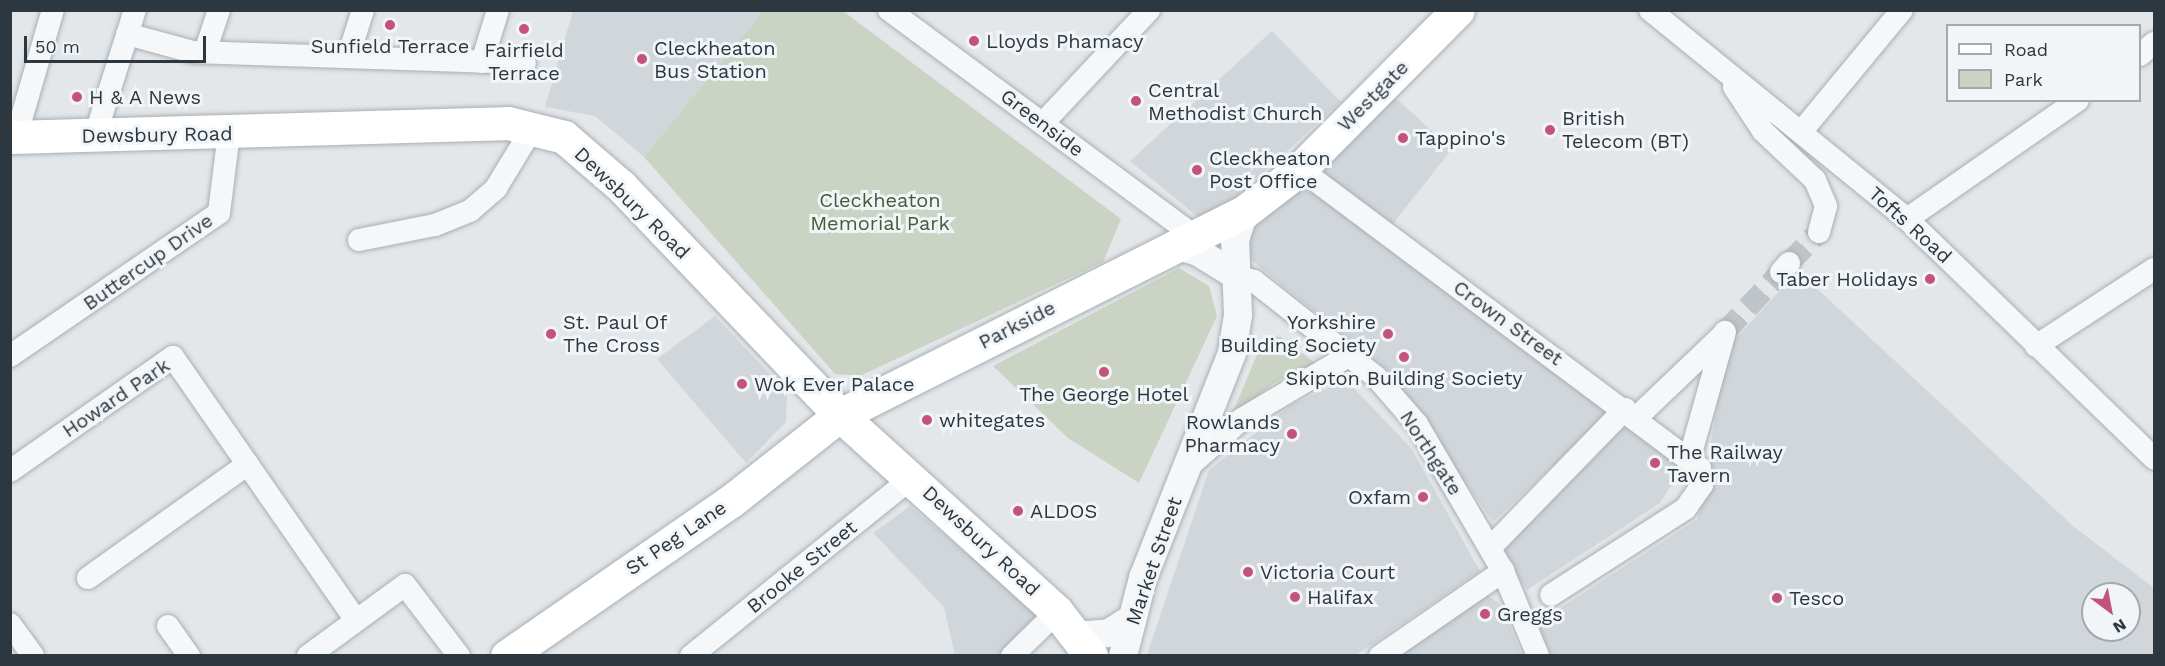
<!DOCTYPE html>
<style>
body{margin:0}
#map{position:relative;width:2165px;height:666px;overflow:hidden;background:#e3e7ea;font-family:"Work Sans",sans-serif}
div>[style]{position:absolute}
.built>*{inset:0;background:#d1d6db}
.green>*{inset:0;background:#cbd3c5}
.minor-tunnel>*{height:22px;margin-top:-11px;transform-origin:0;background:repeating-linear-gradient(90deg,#bec4c8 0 22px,transparent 0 33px)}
.roads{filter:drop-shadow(0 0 2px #a8afb4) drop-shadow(0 0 2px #a8afb4)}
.minor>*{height:22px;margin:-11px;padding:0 11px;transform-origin:11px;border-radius:11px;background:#f5f7f8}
.tertiary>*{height:28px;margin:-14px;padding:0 14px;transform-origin:14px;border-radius:14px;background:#f5f7f8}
.primary>*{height:33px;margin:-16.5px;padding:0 16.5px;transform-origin:16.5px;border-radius:16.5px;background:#fff}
.dots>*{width:16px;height:16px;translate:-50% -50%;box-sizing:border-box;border:3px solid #f2f5f7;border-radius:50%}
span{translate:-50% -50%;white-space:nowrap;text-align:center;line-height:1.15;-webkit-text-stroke:6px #f2f5f7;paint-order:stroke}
.poi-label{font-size:20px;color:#2c3740}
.left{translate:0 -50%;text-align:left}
.right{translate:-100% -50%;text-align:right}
.street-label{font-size:20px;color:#2c3740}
.park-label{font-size:20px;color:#475b3a}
.frame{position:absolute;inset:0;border:12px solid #2c3740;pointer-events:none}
.legend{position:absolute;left:1946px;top:24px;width:195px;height:78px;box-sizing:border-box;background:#f2f5f7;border:2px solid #a3a9ae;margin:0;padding:8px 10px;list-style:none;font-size:18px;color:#2c3740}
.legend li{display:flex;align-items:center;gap:12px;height:30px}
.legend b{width:30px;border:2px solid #a3a9ae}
.north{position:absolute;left:2081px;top:582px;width:60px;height:60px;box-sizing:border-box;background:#f2f5f7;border:2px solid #a3a9ae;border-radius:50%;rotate:148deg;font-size:16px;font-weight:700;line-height:24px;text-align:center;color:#2c3740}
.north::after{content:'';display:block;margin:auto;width:21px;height:27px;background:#c3537a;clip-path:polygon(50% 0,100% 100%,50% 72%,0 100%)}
.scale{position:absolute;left:24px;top:36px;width:182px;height:27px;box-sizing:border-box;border:3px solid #2c3740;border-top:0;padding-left:8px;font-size:18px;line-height:21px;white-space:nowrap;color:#2c3740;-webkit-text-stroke:4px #f2f5f7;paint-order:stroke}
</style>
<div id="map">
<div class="built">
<i style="clip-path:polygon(573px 11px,763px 11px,644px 157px,595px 116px,545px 107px)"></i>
<i style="clip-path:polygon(1272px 31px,1341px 102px,1225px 207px,1198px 217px,1130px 161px)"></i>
<i style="clip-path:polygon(1390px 93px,1452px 149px,1380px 240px,1609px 413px,1493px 522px,1388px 371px,1251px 260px,1250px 231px)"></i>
<i style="clip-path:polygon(evenodd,1798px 271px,2073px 526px,2154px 588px,2154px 655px,1551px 655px,1537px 623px,1698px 519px,1727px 348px,1798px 271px,2093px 594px,2129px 594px,2129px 630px,2093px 630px,2093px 594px)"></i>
<i style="clip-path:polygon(715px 316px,787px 392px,786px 422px,746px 463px,657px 359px)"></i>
<i style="clip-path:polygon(1346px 380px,1411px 448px,1480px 571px,1356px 655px,1147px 655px,1209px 470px,1291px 405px)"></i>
<i style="clip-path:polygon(1624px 419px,1686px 463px,1660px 503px,1527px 590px,1499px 549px)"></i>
<i style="clip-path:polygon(910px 506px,1041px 616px,1010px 649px,997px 655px,955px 655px,944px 607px,873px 533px)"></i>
<i style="clip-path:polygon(1487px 595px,1500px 604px,1522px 655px,1400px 656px)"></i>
</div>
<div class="green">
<i style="clip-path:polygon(763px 11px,843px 11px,1121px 219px,1103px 262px,860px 376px,835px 374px,644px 157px)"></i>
<i style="clip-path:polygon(1179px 268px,1209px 286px,1217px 316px,1139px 483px,1068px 438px,993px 366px)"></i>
<i style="clip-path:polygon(1265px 335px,1281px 337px,1315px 363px,1274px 383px,1231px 417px)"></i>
</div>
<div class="minor-tunnel">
<i style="left:1789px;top:263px;width:43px;rotate:-45.9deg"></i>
<i style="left:1725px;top:332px;width:82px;rotate:-47deg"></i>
</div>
<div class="roads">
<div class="minor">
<i style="left:889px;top:10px;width:380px;rotate:36.5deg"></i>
<i style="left:1650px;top:10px;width:331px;rotate:39.1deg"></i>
<i style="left:1907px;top:219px;width:344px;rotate:44.1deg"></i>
<i style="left:127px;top:34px;width:68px;rotate:15.3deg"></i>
<i style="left:193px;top:52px;width:332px;rotate:1.9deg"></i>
<i style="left:205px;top:52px;width:44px;rotate:-71.6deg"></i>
<i style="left:2140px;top:55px;width:18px;rotate:-41deg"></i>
<i style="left:348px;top:57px;width:49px;rotate:-72.3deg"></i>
<i style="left:482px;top:62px;width:54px;rotate:-72.9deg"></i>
<i style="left:1734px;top:87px;width:53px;rotate:56.6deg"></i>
<i style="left:1763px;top:131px;width:71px;rotate:43.3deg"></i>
<i style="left:1815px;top:180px;width:28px;rotate:67deg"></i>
<i style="left:1826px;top:206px;width:27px;rotate:105deg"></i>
<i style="left:1043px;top:123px;width:155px;rotate:-46.8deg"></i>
<i style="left:1801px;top:132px;width:158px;rotate:-50.4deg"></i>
<i style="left:95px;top:136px;width:132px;rotate:-72.4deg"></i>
<i style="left:16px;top:137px;width:132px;rotate:-73.8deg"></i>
<i style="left:1300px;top:169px;width:499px;rotate:36.8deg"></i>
<i style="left:1700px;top:468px;width:17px;rotate:83deg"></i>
<i style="left:1702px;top:485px;width:29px;rotate:125deg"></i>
<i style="left:1685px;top:509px;width:159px;rotate:147.3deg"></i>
<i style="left:1907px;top:219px;width:208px;rotate:-34.8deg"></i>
<i style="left:359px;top:240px;width:77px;rotate:-11.2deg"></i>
<i style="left:435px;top:225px;width:38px;rotate:-22deg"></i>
<i style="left:470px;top:211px;width:35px;rotate:-41deg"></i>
<i style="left:496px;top:188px;width:69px;rotate:-58.6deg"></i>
<i style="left:1781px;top:272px;width:12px;rotate:-48deg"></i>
<i style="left:1237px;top:276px;width:18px;rotate:16deg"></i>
<i style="left:1254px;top:281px;width:155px;rotate:38.2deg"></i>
<i style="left:1376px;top:377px;width:62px;rotate:48.9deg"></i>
<i style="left:1417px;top:424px;width:170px;rotate:59.7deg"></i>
<i style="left:1503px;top:571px;width:92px;rotate:67.6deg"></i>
<i style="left:2036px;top:346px;width:141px;rotate:-33.1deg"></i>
<i style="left:10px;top:356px;width:253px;rotate:-34.4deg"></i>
<i style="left:219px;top:213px;width:81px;rotate:-82.9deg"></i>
<i style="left:1636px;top:418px;width:122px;rotate:-43.7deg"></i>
<i style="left:1690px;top:457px;width:130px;rotate:-74.4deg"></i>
<i style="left:1187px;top:468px;width:74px;rotate:-41.7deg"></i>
<i style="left:1242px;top:419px;width:123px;rotate:-30.7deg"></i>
<i style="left:10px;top:471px;width:199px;rotate:-35deg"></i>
<i style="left:173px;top:357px;width:320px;rotate:55.2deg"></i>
<i style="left:1490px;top:548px;width:194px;rotate:-45.8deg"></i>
<i style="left:88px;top:578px;width:196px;rotate:-35.5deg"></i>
<i style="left:10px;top:624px;width:39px;rotate:54deg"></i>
<i style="left:168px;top:626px;width:37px;rotate:55deg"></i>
<i style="left:308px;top:656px;width:120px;rotate:-36.2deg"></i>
<i style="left:405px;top:585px;width:89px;rotate:52.7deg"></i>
<i style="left:691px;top:656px;width:285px;rotate:-38.9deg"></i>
<i style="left:1012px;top:656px;width:63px;rotate:-44.4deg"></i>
<i style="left:1380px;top:656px;width:150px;rotate:-34.6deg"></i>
</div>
<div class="tertiary">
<i style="left:1174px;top:245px;width:25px;rotate:16deg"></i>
<i style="left:1198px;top:252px;width:46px;rotate:31.6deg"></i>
<i style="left:1076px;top:636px;width:33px;rotate:-5deg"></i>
<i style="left:1109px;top:633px;width:28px;rotate:-32deg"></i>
<i style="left:1123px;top:656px;width:81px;rotate:-75.6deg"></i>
<i style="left:1143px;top:578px;width:242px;rotate:-68.4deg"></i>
<i style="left:1232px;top:353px;width:39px;rotate:-81deg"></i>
<i style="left:1238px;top:314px;width:74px;rotate:-92.3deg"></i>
<i style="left:1235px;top:240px;width:29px;rotate:-72deg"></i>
</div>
<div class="primary">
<i style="left:10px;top:137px;width:498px;rotate:-1.6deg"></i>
<i style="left:508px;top:123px;width:58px;rotate:14deg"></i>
<i style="left:564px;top:137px;width:75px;rotate:40.7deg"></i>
<i style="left:621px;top:186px;width:317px;rotate:46.3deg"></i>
<i style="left:840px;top:415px;width:293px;rotate:42.2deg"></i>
<i style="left:1057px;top:612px;width:56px;rotate:52.3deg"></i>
<i style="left:507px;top:656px;width:272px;rotate:-34.7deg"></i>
<i style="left:731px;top:501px;width:139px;rotate:-38.3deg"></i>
<i style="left:840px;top:415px;width:452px;rotate:-26.7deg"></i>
<i style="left:1244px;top:212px;width:71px;rotate:-37.5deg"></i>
<i style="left:1300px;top:169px;width:224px;rotate:-45.2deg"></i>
</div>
</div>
<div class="dots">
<i style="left:390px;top:25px;background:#c3537a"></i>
<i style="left:524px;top:29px;background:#c3537a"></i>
<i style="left:974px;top:41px;background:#c3537a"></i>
<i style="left:642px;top:59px;background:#c3537a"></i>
<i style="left:77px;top:97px;background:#c3537a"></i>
<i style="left:1136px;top:101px;background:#c3537a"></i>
<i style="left:1550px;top:130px;background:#c3537a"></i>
<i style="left:1403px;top:138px;background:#c3537a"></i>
<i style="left:1197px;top:170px;background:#c3537a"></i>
<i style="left:1930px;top:279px;background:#c3537a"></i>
<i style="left:551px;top:334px;background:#c3537a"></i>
<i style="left:1388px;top:334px;background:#c3537a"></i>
<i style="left:1404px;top:357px;background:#c3537a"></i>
<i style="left:1104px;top:372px;background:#c3537a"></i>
<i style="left:742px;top:384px;background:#c3537a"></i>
<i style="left:927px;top:420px;background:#c3537a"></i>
<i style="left:1292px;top:434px;background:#c3537a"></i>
<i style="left:1655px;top:463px;background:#c3537a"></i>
<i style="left:1423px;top:497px;background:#c3537a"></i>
<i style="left:1018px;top:511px;background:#c3537a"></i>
<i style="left:1248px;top:572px;background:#c3537a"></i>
<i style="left:1295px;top:597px;background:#c3537a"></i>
<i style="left:1777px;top:598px;background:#c3537a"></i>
<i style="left:1485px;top:614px;background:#c3537a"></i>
</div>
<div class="poi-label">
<span class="left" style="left:986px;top:41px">Lloyds Phamacy</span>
<span style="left:390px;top:46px">Sunfield Terrace</span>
<span class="left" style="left:654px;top:60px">Cleckheaton<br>Bus Station</span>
<span style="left:524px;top:62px">Fairfield<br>Terrace</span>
<span class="left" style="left:1148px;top:102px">Central<br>Methodist Church</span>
<span class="left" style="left:89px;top:97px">H &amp; A News</span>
<span class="left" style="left:1562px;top:130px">British<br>Telecom (BT)</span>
<span class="left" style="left:1415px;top:138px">Tappino's</span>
<span class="left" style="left:1209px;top:170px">Cleckheaton<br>Post Office</span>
<span class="right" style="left:1918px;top:279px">Taber Holidays</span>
<span class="left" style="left:563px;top:334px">St. Paul Of<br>The Cross</span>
<span class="right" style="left:1376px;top:334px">Yorkshire<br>Building Society</span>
<span style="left:1404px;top:378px">Skipton Building Society</span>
<span class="left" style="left:754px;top:384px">Wok Ever Palace</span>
<span style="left:1104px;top:394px">The George Hotel</span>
<span class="left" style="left:939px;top:420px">whitegates</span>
<span class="right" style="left:1280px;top:434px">Rowlands<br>Pharmacy</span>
<span class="left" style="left:1667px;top:464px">The Railway<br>Tavern</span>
<span class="right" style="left:1411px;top:497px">Oxfam</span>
<span class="left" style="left:1030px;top:511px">ALDOS</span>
<span class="left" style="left:1260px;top:572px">Victoria Court</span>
<span class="left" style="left:1307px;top:597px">Halifax</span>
<span class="left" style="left:1789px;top:598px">Tesco</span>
<span class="left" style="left:1497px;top:614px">Greggs</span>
</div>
<div class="street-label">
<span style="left:1373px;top:96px;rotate:-45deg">Westgate</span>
<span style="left:1042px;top:123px;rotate:37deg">Greenside</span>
<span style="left:157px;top:135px;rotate:-1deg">Dewsbury Road</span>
<span style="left:632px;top:203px;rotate:44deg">Dewsbury Road</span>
<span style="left:1910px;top:225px;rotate:42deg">Tofts Road</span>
<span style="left:148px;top:262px;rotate:-35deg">Buttercup Drive</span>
<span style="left:1508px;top:323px;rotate:36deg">Crown Street</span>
<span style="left:1017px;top:325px;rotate:-27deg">Parkside</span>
<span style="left:116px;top:398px;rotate:-34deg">Howard Park</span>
<span style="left:1431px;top:453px;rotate:57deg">Northgate</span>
<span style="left:676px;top:538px;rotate:-34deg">St Peg Lane</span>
<span style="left:981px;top:541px;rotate:43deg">Dewsbury Road</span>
<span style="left:1154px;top:561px;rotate:-71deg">Market Street</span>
<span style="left:802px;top:567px;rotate:-39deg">Brooke Street</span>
</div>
<div class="park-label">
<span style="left:880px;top:212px">Cleckheaton<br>Memorial Park</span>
</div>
<div class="frame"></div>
<ul class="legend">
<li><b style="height:8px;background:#fff"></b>Road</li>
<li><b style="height:16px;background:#cbd3c5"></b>Park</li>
</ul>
<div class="north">N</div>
<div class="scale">50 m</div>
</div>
